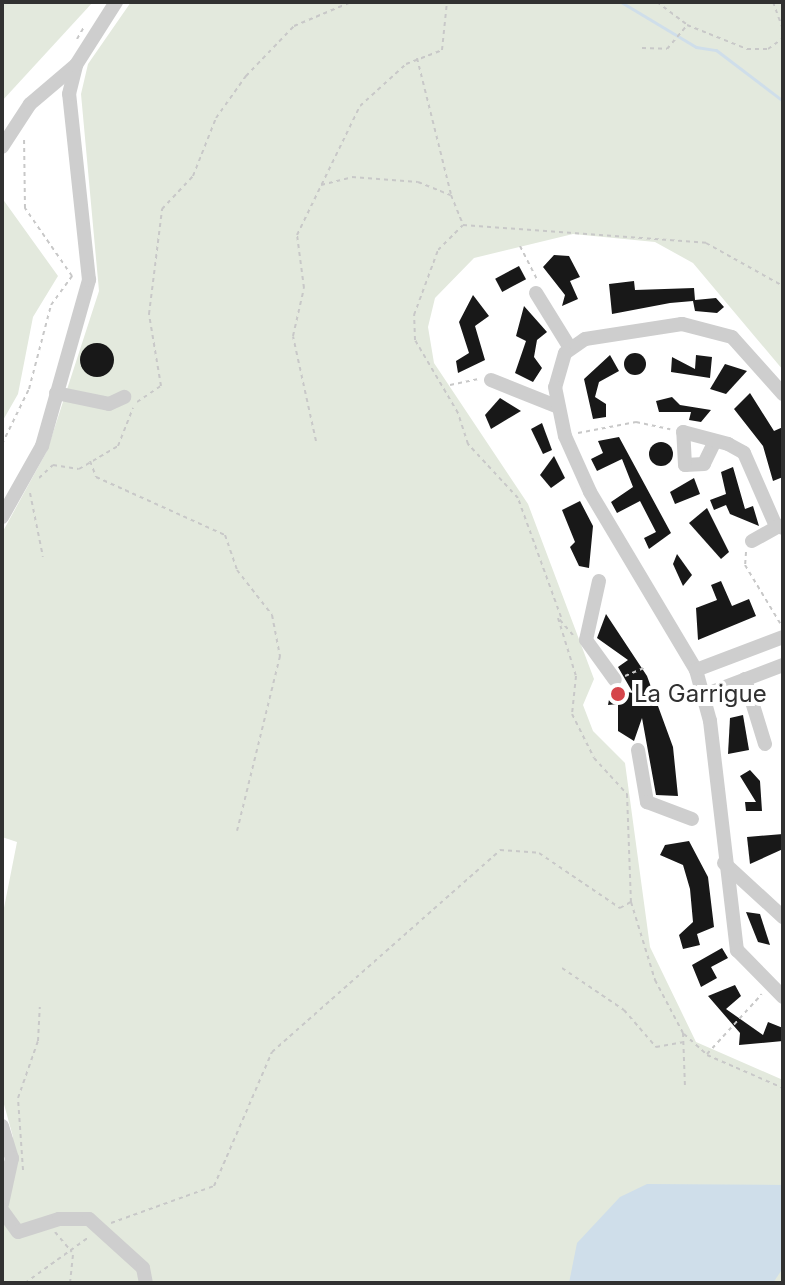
<!DOCTYPE html>
<style>
body{margin:0}
#map{position:relative;width:785px;height:1285px;overflow:hidden;background:#fff;font-family:Inter,sans-serif}
div>[style]{position:absolute}
.green>*{inset:0;background:#e3e9dd}
.water>*{inset:0;background:#cfdeea}
.stream>*{height:3px;margin:-1.5px;padding:0 1.5px;transform-origin:1.5px;border-radius:1.5px;background:#cfdeea}
.building>*{inset:0;background:#181818;transform-origin:0 0}
.round{border-radius:50%}
.path>*{height:2px;margin-top:-1px;transform-origin:0;background:repeating-linear-gradient(90deg,#c8c8c8 0 4px,transparent 0 8px)}
.minor>*{height:14px;margin:-7px;padding:0 7px;transform-origin:7px;border-radius:7px;background:#cecece}
.dots>*{width:22px;height:22px;translate:-50% -50%;box-sizing:border-box;border:4px solid #fff;border-radius:50%}
span{translate:-50% -50%;white-space:nowrap;text-align:center;line-height:1.15;-webkit-text-stroke:8px #fff;paint-order:stroke}
.poi-label{font-size:24px;color:#313131}
.left{translate:0 -50%;text-align:left}
.frame{position:absolute;inset:0;border:4px solid #313131;pointer-events:none}
</style>
<div id="map">
<div class="green">
<i style="clip-path:polygon(2px 2px,93px 2px,2px 101px)"></i>
<i style="clip-path:polygon(131px 2px,783px 2px,783px 370px,693px 263px,655px 242px,573px 234px,474px 258px,435px 298px,428px 327px,434px 363px,528px 504px,594px 679px,583px 705px,593px 731px,625px 763px,650px 947px,696px 1042px,783px 1080px,783px 1283px,2px 1283px,2px 1171px,13px 1137px,2px 1097px,2px 918px,17px 842px,2px 837px,2px 533px,47px 451px,99px 291px,81px 94px,88px 64px)"></i>
<i style="clip-path:polygon(2px 198px,58px 276px,33px 317px,18px 394px,2px 422px)"></i>
</div>
<div class="water">
<i style="clip-path:polygon(647px 1184px,783px 1185px,783px 1268px,773px 1283px,569px 1283px,577px 1243px,620px 1197px)"></i>
</div>
<div class="stream">
<i style="left:621px;top:2px;width:87px;rotate:31deg"></i>
<i style="left:696px;top:47px;width:20px;rotate:9deg"></i>
<i style="left:716px;top:50px;width:84px;rotate:37.3deg"></i>
</div>
<div class="building">
<i style="clip-path:polygon(554px 255px,569px 256px,580px 277px,570px 281px,578px 299px,562px 306px,565px 295px,543px 267px)"></i>
<i style="left:519px;top:266px;width:15px;height:27px;rotate:62deg"></i>
<i style="clip-path:polygon(634px 281px,635px 290px,694px 288px,695px 300px,716px 298px,724px 307px,717px 313px,695px 311px,693px 301px,670px 303px,612px 314px,609px 284px)"></i>
<i style="clip-path:polygon(473px 295px,489px 316px,475px 326px,485px 360px,458px 373px,456px 361px,469px 353px,459px 322px)"></i>
<i style="clip-path:polygon(524px 306px,547px 332px,537px 340px,534px 357px,542px 368px,533px 382px,515px 373px,526px 341px,516px 336px)"></i>
<i class="round" style="left:80px;top:343px;width:34px;height:34px"></i>
<i class="round" style="left:624px;top:353px;width:22px;height:22px"></i>
<i style="clip-path:polygon(610px 355px,619px 371px,599px 382px,595px 397px,606px 404px,606px 417px,593px 419px,584px 379px)"></i>
<i style="clip-path:polygon(696px 355px,712px 357px,710px 378px,671px 372px,672px 357px,695px 369px)"></i>
<i style="clip-path:polygon(725px 364px,747px 371px,726px 394px,710px 389px)"></i>
<i style="clip-path:polygon(750px 393px,774px 431px,783px 427px,783px 477px,773px 481px,763px 446px,734px 409px)"></i>
<i style="clip-path:polygon(672px 397px,680px 405px,711px 410px,701px 422px,689px 420px,691px 412px,659px 412px,656px 401px)"></i>
<i style="clip-path:polygon(500px 398px,521px 411px,491px 429px,485px 415px)"></i>
<i style="clip-path:polygon(542px 423px,552px 450px,543px 454px,531px 429px)"></i>
<i style="clip-path:polygon(619px 437px,671px 533px,649px 549px,644px 538px,656px 532px,640px 501px,617px 513px,611px 502px,633px 487px,622px 459px,597px 471px,591px 459px,603px 453px,598px 441px)"></i>
<i class="round" style="left:649px;top:442px;width:24px;height:24px"></i>
<i style="clip-path:polygon(554px 456px,565px 478px,551px 488px,540px 475px)"></i>
<i style="clip-path:polygon(733px 467px,745px 509px,753px 506px,759px 526px,730px 514px,726px 505px,714px 510px,710px 500px,726px 494px,721px 472px)"></i>
<i style="clip-path:polygon(694px 478px,700px 494px,675px 504px,670px 492px)"></i>
<i style="clip-path:polygon(580px 501px,593px 526px,589px 568px,579px 566px,570px 547px,575px 542px,562px 510px)"></i>
<i style="clip-path:polygon(707px 508px,729px 552px,721px 559px,689px 523px)"></i>
<i style="clip-path:polygon(677px 554px,692px 575px,683px 586px,673px 564px)"></i>
<i style="clip-path:polygon(721px 581px,732px 606px,749px 599px,756px 616px,698px 640px,696px 608px,717px 600px,711px 585px)"></i>
<i style="clip-path:polygon(606px 614px,647px 676px,673px 747px,678px 796px,656px 795px,642px 718px,634px 741px,618px 731px,618px 704px,608px 705px,611px 689px,633px 693px,618px 667px,628px 660px,597px 638px)"></i>
<i style="clip-path:polygon(743px 715px,749px 750px,728px 754px,730px 718px)"></i>
<i style="clip-path:polygon(750px 770px,760px 781px,762px 811px,746px 811px,745px 802px,756px 802px,740px 776px)"></i>
<i style="clip-path:polygon(783px 834px,783px 849px,750px 864px,747px 837px)"></i>
<i style="clip-path:polygon(689px 841px,708px 877px,714px 927px,697px 934px,700px 945px,683px 949px,679px 935px,693px 922px,690px 889px,683px 865px,660px 855px,665px 845px)"></i>
<i style="clip-path:polygon(746px 912px,760px 914px,770px 945px,758px 942px)"></i>
<i style="clip-path:polygon(722px 948px,728px 958px,711px 967px,717px 978px,701px 987px,692px 965px)"></i>
<i style="clip-path:polygon(735px 985px,741px 996px,726px 1009px,763px 1035px,768px 1022px,783px 1028px,783px 1041px,739px 1045px,740px 1033px,708px 996px)"></i>
</div>
<div class="path">
<i style="left:657px;top:2px;width:38px;rotate:37deg"></i>
<i style="left:687px;top:25px;width:65px;rotate:21.8deg"></i>
<i style="left:747px;top:49px;width:21px"></i>
<i style="left:768px;top:49px;width:19px;rotate:-36deg"></i>
<i style="left:773px;top:2px;width:30px;rotate:70deg"></i>
<i style="left:77px;top:39px;width:14px;rotate:-60deg"></i>
<i style="left:642px;top:48px;width:25px;rotate:2deg"></i>
<i style="left:667px;top:49px;width:30px;rotate:-50deg"></i>
<i style="left:417px;top:58px;width:140px;rotate:76deg"></i>
<i style="left:321px;top:185px;width:32px;rotate:-14deg"></i>
<i style="left:352px;top:177px;width:66px;rotate:4.3deg"></i>
<i style="left:418px;top:182px;width:35px;rotate:22deg"></i>
<i style="left:451px;top:195px;width:31px;rotate:68deg"></i>
<i style="left:520px;top:246px;width:38px;rotate:63deg"></i>
<i style="left:450px;top:385px;width:29px;rotate:-12deg"></i>
<i style="left:137px;top:402px;width:29px;rotate:-34deg"></i>
<i style="left:161px;top:386px;width:73px;rotate:-99.5deg"></i>
<i style="left:149px;top:314px;width:106px;rotate:-82.9deg"></i>
<i style="left:162px;top:209px;width:45px;rotate:-46.8deg"></i>
<i style="left:193px;top:176px;width:62px;rotate:-68.4deg"></i>
<i style="left:216px;top:118px;width:52px;rotate:-54.5deg"></i>
<i style="left:246px;top:76px;width:69px;rotate:-46.2deg"></i>
<i style="left:294px;top:26px;width:62px;rotate:-22.8deg"></i>
<i style="left:578px;top:433px;width:59px;rotate:-10.7deg"></i>
<i style="left:636px;top:422px;width:35px;rotate:12deg"></i>
<i style="left:316px;top:441px;width:107px;rotate:-102.4deg"></i>
<i style="left:293px;top:336px;width:49px;rotate:-77.1deg"></i>
<i style="left:304px;top:288px;width:53px;rotate:-97.5deg"></i>
<i style="left:297px;top:235px;width:144px;rotate:-64deg"></i>
<i style="left:360px;top:106px;width:62px;rotate:-42.4deg"></i>
<i style="left:406px;top:64px;width:39px;rotate:-21deg"></i>
<i style="left:442px;top:50px;width:48px;rotate:-84.1deg"></i>
<i style="left:2px;top:444px;width:61px;rotate:-63.9deg"></i>
<i style="left:29px;top:389px;width:87px;rotate:-75.3deg"></i>
<i style="left:51px;top:305px;width:36px;rotate:-54deg"></i>
<i style="left:72px;top:276px;width:83px;rotate:-124.7deg"></i>
<i style="left:25px;top:208px;width:71px;rotate:-90.8deg"></i>
<i style="left:90px;top:461px;width:17px;rotate:69deg"></i>
<i style="left:96px;top:477px;width:141px;rotate:24.2deg"></i>
<i style="left:225px;top:535px;width:37px;rotate:71deg"></i>
<i style="left:237px;top:570px;width:57px;rotate:52.1deg"></i>
<i style="left:272px;top:615px;width:42px;rotate:79deg"></i>
<i style="left:280px;top:656px;width:180px;rotate:103.8deg"></i>
<i style="left:39px;top:478px;width:19px;rotate:-43deg"></i>
<i style="left:53px;top:465px;width:26px;rotate:9deg"></i>
<i style="left:79px;top:469px;width:45px;rotate:-30.5deg"></i>
<i style="left:118px;top:446px;width:41px;rotate:-68.5deg"></i>
<i style="left:30px;top:493px;width:65px;rotate:78.5deg"></i>
<i style="left:746px;top:552px;width:13px;rotate:94deg"></i>
<i style="left:745px;top:565px;width:68px;rotate:58.9deg"></i>
<i style="left:561px;top:617px;width:127px;rotate:-109.9deg"></i>
<i style="left:518px;top:498px;width:74px;rotate:-132.8deg"></i>
<i style="left:468px;top:444px;width:33px;rotate:-108deg"></i>
<i style="left:458px;top:413px;width:85px;rotate:-120.5deg"></i>
<i style="left:415px;top:340px;width:25px;rotate:-92deg"></i>
<i style="left:414px;top:315px;width:69px;rotate:-69.7deg"></i>
<i style="left:438px;top:250px;width:35px;rotate:-45deg"></i>
<i style="left:463px;top:225px;width:244px;rotate:4.2deg"></i>
<i style="left:706px;top:243px;width:88px;rotate:29.2deg"></i>
<i style="left:573px;top:635px;width:23px;rotate:-131deg"></i>
<i style="left:558px;top:618px;width:61px;rotate:72.8deg"></i>
<i style="left:576px;top:676px;width:38px;rotate:96deg"></i>
<i style="left:572px;top:714px;width:49px;rotate:63.4deg"></i>
<i style="left:594px;top:758px;width:49px;rotate:47.5deg"></i>
<i style="left:627px;top:794px;width:108px;rotate:87.9deg"></i>
<i style="left:631px;top:902px;width:82px;rotate:72.9deg"></i>
<i style="left:655px;top:980px;width:60px;rotate:62.2deg"></i>
<i style="left:683px;top:1033px;width:55px;rotate:87.9deg"></i>
<i style="left:625px;top:676px;width:23px;rotate:-23deg"></i>
<i style="left:672px;top:695px;width:15px;rotate:-70deg"></i>
<i style="left:677px;top:681px;width:22px;rotate:68deg"></i>
<i style="left:685px;top:701px;width:11px;rotate:-128deg"></i>
<i style="left:562px;top:968px;width:75px;rotate:34.1deg"></i>
<i style="left:624px;top:1010px;width:49px;rotate:49.1deg"></i>
<i style="left:656px;top:1047px;width:27px;rotate:-10deg"></i>
<i style="left:684px;top:1034px;width:31px;rotate:42deg"></i>
<i style="left:707px;top:1055px;width:83px;rotate:23.5deg"></i>
<i style="left:707px;top:1054px;width:81px;rotate:-47.5deg"></i>
<i style="left:23px;top:1170px;width:72px;rotate:-94deg"></i>
<i style="left:18px;top:1098px;width:60px;rotate:-70.7deg"></i>
<i style="left:38px;top:1041px;width:34px;rotate:-87deg"></i>
<i style="left:111px;top:1223px;width:109px;rotate:-19.8deg"></i>
<i style="left:214px;top:1186px;width:146px;rotate:-66.6deg"></i>
<i style="left:272px;top:1052px;width:305px;rotate:-41.5deg"></i>
<i style="left:500px;top:850px;width:39px;rotate:4deg"></i>
<i style="left:539px;top:853px;width:98px;rotate:34.2deg"></i>
<i style="left:620px;top:908px;width:13px;rotate:-29deg"></i>
<i style="left:55px;top:1232px;width:26px;rotate:50deg"></i>
<i style="left:25px;top:1283px;width:79px;rotate:-35.7deg"></i>
<i style="left:70px;top:1283px;width:31px;rotate:-84deg"></i>
</div>
<div class="minor">
<i style="left:2px;top:147px;width:51px;rotate:-56.9deg"></i>
<i style="left:30px;top:104px;width:60px;rotate:-40.3deg"></i>
<i style="left:536px;top:293px;width:65px;rotate:58.3deg"></i>
<i style="left:491px;top:380px;width:72px;rotate:21.9deg"></i>
<i style="left:56px;top:393px;width:54px;rotate:11.7deg"></i>
<i style="left:109px;top:404px;width:17px;rotate:-25deg"></i>
<i style="left:783px;top:394px;width:76px;rotate:-131.8deg"></i>
<i style="left:732px;top:337px;width:52px;rotate:-165.4deg"></i>
<i style="left:682px;top:324px;width:98px;rotate:171.2deg"></i>
<i style="left:585px;top:339px;width:24px;rotate:145deg"></i>
<i style="left:565px;top:353px;width:35px;rotate:106deg"></i>
<i style="left:555px;top:387px;width:50px;rotate:78.5deg"></i>
<i style="left:565px;top:436px;width:61px;rotate:65.9deg"></i>
<i style="left:590px;top:492px;width:207px;rotate:59.2deg"></i>
<i style="left:696px;top:670px;width:53px;rotate:74.6deg"></i>
<i style="left:710px;top:721px;width:231px;rotate:83.3deg"></i>
<i style="left:737px;top:950px;width:66px;rotate:45.6deg"></i>
<i style="left:715px;top:441px;width:25px;rotate:116deg"></i>
<i style="left:704px;top:464px;width:19px;rotate:177deg"></i>
<i style="left:685px;top:465px;width:33px;rotate:-93deg"></i>
<i style="left:683px;top:432px;width:47px;rotate:14.9deg"></i>
<i style="left:728px;top:444px;width:18px;rotate:29deg"></i>
<i style="left:744px;top:453px;width:77px;rotate:66.4deg"></i>
<i style="left:775px;top:524px;width:9px;rotate:27deg"></i>
<i style="left:2px;top:517px;width:81px;rotate:-60.6deg"></i>
<i style="left:42px;top:446px;width:173px;rotate:-74.2deg"></i>
<i style="left:89px;top:280px;width:187px;rotate:-96.1deg"></i>
<i style="left:69px;top:94px;width:30px;rotate:-76deg"></i>
<i style="left:76px;top:65px;width:75px;rotate:-57.6deg"></i>
<i style="left:752px;top:541px;width:31px;rotate:-29deg"></i>
<i style="left:599px;top:581px;width:60px;rotate:102.4deg"></i>
<i style="left:586px;top:640px;width:49px;rotate:54.1deg"></i>
<i style="left:696px;top:670px;width:93px;rotate:-20.8deg"></i>
<i style="left:745px;top:679px;width:68px;rotate:72.9deg"></i>
<i style="left:704px;top:695px;width:85px;rotate:-20.8deg"></i>
<i style="left:638px;top:750px;width:53px;rotate:80.2deg"></i>
<i style="left:647px;top:802px;width:48px;rotate:20.7deg"></i>
<i style="left:724px;top:863px;width:80px;rotate:42.5deg"></i>
<i style="left:2px;top:1126px;width:34px;rotate:73deg"></i>
<i style="left:12px;top:1158px;width:47px;rotate:102.3deg"></i>
<i style="left:2px;top:1210px;width:27px;rotate:54deg"></i>
<i style="left:18px;top:1232px;width:43px;rotate:-17.6deg"></i>
<i style="left:59px;top:1219px;width:30px"></i>
<i style="left:89px;top:1219px;width:73px;rotate:42.2deg"></i>
<i style="left:143px;top:1268px;width:15px;rotate:79deg"></i>
</div>
<div class="dots">
<i style="left:618px;top:694px;background:#d5454b"></i>
</div>
<div class="poi-label">
<span class="left" style="left:634px;top:694px">La Garrigue</span>
</div>
<div class="frame"></div>
</div>
